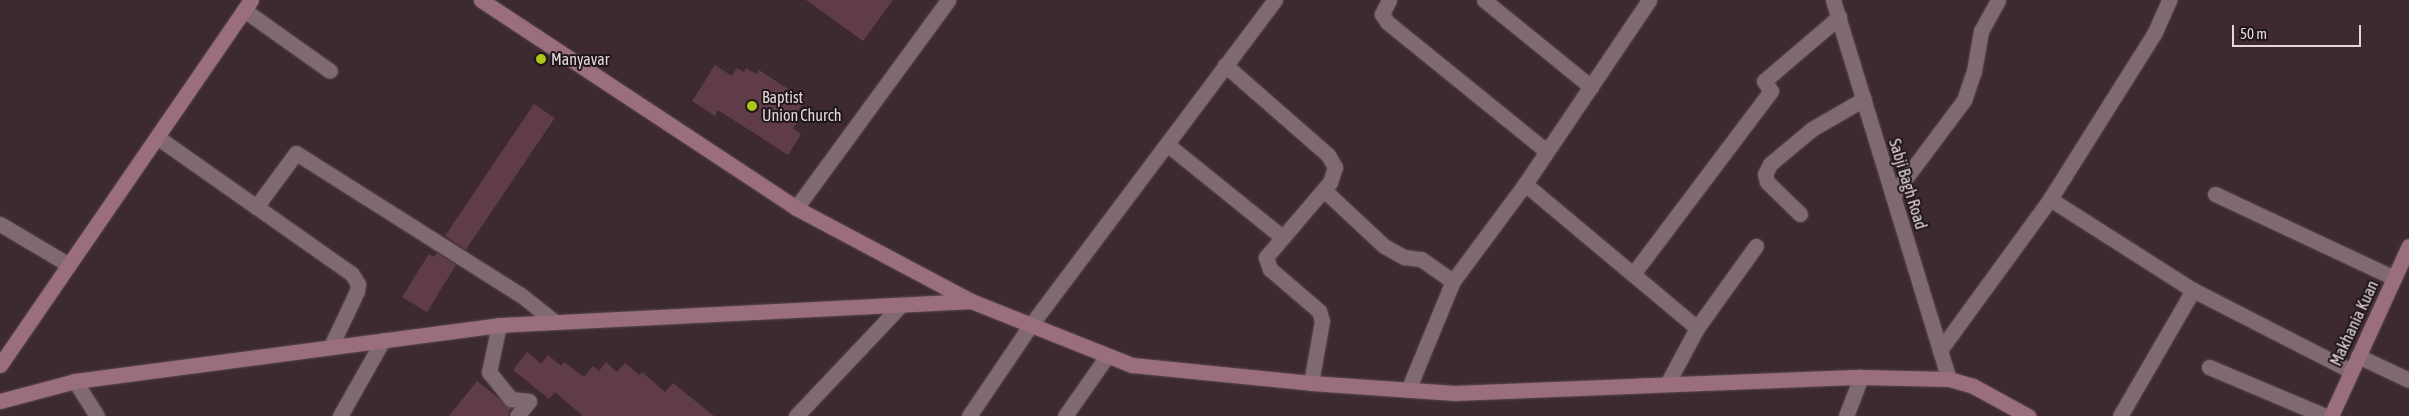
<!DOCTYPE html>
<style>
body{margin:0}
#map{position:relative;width:2409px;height:416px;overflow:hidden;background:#3d2a30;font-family:"Asap Condensed",sans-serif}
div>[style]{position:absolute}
.building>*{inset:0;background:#603c49;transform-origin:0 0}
.roads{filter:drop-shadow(0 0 1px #59494f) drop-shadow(0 0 1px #59494f)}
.street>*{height:15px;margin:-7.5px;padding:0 7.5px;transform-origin:7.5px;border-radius:7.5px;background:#806971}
.secondary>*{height:15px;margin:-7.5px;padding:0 7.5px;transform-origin:7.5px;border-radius:7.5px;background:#9a6e7e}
.dots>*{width:14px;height:14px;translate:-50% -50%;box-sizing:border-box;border:2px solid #1e1518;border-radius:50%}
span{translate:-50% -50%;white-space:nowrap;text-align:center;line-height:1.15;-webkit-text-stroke:4px #1e1518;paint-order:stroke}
.poi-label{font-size:16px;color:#e4d7db}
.left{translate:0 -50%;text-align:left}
.street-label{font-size:16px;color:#e4d7db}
.scale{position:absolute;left:2232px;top:25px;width:129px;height:22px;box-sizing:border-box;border:2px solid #e4d7db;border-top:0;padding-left:6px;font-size:15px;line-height:18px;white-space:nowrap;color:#e4d7db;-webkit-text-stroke:4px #1e1518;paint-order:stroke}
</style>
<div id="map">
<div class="building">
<i style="clip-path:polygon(806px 0,893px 0,863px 41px)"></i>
<i style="clip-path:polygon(715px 65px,732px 76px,737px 68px,744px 72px,746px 68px,756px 74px,759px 70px,805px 100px,792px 120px,797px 123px,793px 128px,801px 134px,788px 155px,718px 110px,715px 116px,692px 101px)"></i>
<i style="left:534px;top:104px;width:25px;height:159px;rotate:34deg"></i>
<i style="clip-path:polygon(437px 253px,456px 265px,427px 312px,402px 297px,429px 254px,434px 257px)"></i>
<i style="clip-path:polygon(527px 352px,541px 364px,548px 355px,561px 366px,564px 362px,584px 377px,593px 366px,599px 371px,606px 362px,617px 372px,625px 363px,639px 375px,642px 372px,665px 392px,673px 383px,714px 416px,583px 416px,555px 392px,549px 399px,513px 370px)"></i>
<i style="clip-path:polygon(477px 381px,511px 408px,508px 416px,449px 416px)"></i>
</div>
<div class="roads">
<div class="street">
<i style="left:1389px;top:0;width:16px;rotate:117deg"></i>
<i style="left:1382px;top:14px;width:9px;rotate:58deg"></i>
<i style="left:1387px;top:22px;width:203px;rotate:39deg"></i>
<i style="left:1484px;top:0;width:138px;rotate:39.1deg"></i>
<i style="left:1833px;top:0;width:396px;rotate:73deg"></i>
<i style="left:244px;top:10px;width:105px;rotate:35.3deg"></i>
<i style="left:1225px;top:65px;width:137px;rotate:41.1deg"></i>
<i style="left:1328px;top:155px;width:14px;rotate:60deg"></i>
<i style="left:1335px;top:167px;width:16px;rotate:108deg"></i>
<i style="left:1330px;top:182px;width:99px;rotate:130.5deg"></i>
<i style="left:1266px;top:257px;width:13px;rotate:72deg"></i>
<i style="left:1270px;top:269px;width:65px;rotate:40.6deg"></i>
<i style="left:1319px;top:311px;width:10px;rotate:73deg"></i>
<i style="left:1322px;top:321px;width:63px;rotate:100.1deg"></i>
<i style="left:157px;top:137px;width:238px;rotate:35.1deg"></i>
<i style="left:352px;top:274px;width:12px;rotate:59deg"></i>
<i style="left:358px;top:284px;width:7px;rotate:98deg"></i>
<i style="left:357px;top:291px;width:61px;rotate:115.3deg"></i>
<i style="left:1168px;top:145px;width:146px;rotate:38.9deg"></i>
<i style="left:1525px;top:184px;width:224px;rotate:39.9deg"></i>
<i style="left:1324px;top:190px;width:82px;rotate:43deg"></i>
<i style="left:1384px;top:246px;width:23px;rotate:29deg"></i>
<i style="left:1404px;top:257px;width:17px;rotate:7deg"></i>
<i style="left:1421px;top:259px;width:39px;rotate:35deg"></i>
<i style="left:2215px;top:194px;width:198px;rotate:25.1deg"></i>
<i style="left:1893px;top:195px;width:119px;rotate:-53.2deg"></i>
<i style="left:1964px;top:100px;width:31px;rotate:-71deg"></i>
<i style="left:1974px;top:71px;width:41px;rotate:-80.1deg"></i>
<i style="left:1981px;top:31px;width:35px;rotate:-61deg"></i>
<i style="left:2050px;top:199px;width:169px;rotate:32.5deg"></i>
<i style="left:256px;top:207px;width:67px;rotate:-53.5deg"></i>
<i style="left:296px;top:153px;width:266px;rotate:32.3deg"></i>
<i style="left:521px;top:295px;width:43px;rotate:38.5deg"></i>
<i style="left:796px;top:208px;width:258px;rotate:-53.8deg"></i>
<i style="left:1800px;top:214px;width:46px;rotate:-135.9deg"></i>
<i style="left:1767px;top:182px;width:8px;rotate:-104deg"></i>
<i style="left:1765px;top:174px;width:11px;rotate:-63deg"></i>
<i style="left:1770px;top:164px;width:55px;rotate:-39.8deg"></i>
<i style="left:1812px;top:129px;width:60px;rotate:-30deg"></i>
<i style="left:0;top:224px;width:80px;rotate:30.7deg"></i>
<i style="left:1633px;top:274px;width:229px;rotate:-53deg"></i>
<i style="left:1771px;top:91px;width:12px;rotate:-125deg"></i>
<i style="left:1764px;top:81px;width:99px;rotate:-40.5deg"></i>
<i style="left:499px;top:325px;width:48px;rotate:102deg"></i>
<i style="left:489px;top:372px;width:35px;rotate:51deg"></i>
<i style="left:511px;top:399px;width:18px;rotate:6deg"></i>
<i style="left:1940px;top:350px;width:187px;rotate:-53.9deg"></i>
<i style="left:2050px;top:199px;width:197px;rotate:-57.8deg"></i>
<i style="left:2155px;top:32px;width:35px;rotate:-66deg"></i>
<i style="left:2358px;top:356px;width:56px;rotate:25.2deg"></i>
<i style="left:2209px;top:367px;width:126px;rotate:22.9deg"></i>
<i style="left:75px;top:381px;width:41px;rotate:57.8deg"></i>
<i style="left:1667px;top:384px;width:64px;rotate:-61.8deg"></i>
<i style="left:1697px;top:328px;width:101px;rotate:-54.3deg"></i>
<i style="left:1408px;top:390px;width:118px;rotate:-67.6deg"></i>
<i style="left:1453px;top:281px;width:121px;rotate:-53.4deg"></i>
<i style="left:1525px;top:184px;width:222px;rotate:-56deg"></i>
<i style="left:340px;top:416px;width:87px;rotate:-60.5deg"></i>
<i style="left:517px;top:416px;width:19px;rotate:-51deg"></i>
<i style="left:796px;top:416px;width:153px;rotate:-46.6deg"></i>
<i style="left:969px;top:416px;width:109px;rotate:-55.9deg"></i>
<i style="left:1030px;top:326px;width:408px;rotate:-53.1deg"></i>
<i style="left:1065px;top:416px;width:73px;rotate:-55deg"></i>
<i style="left:1846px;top:416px;width:42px;rotate:-69deg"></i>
<i style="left:2120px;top:416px;width:146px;rotate:-59.9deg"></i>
<i style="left:2193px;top:290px;width:178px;rotate:27.1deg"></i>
</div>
<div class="secondary">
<i style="left:481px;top:0;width:377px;rotate:33.4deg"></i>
<i style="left:796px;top:208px;width:198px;rotate:28deg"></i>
<i style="left:971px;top:301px;width:173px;rotate:21.7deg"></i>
<i style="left:1132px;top:365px;width:180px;rotate:5.7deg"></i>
<i style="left:1311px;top:383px;width:144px;rotate:4deg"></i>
<i style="left:1455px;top:393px;width:406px;rotate:-2.3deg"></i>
<i style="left:1861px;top:377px;width:88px;rotate:1.3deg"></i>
<i style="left:1949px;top:379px;width:25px;rotate:16deg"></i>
<i style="left:1973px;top:386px;width:63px;rotate:28.6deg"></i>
<i style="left:0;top:365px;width:443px;rotate:-55.5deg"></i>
<i style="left:0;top:401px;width:78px;rotate:-14.9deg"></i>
<i style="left:75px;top:381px;width:428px;rotate:-7.5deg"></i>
<i style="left:499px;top:325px;width:472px;rotate:-2.9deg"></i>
<i style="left:2331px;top:416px;width:187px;rotate:-65.4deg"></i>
</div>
</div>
<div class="dots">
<i style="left:541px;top:59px;background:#abc614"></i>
<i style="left:752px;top:106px;background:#abc614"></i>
</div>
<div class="poi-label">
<span class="left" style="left:551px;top:59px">Manyavar</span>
<span class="left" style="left:762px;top:106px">Baptist<br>Union Church</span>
</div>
<div class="street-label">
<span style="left:1908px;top:184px;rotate:73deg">Sabji Bagh Road</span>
<span style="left:2354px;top:323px;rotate:-65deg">Makhania Kuan</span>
</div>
<div class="scale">50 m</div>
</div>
